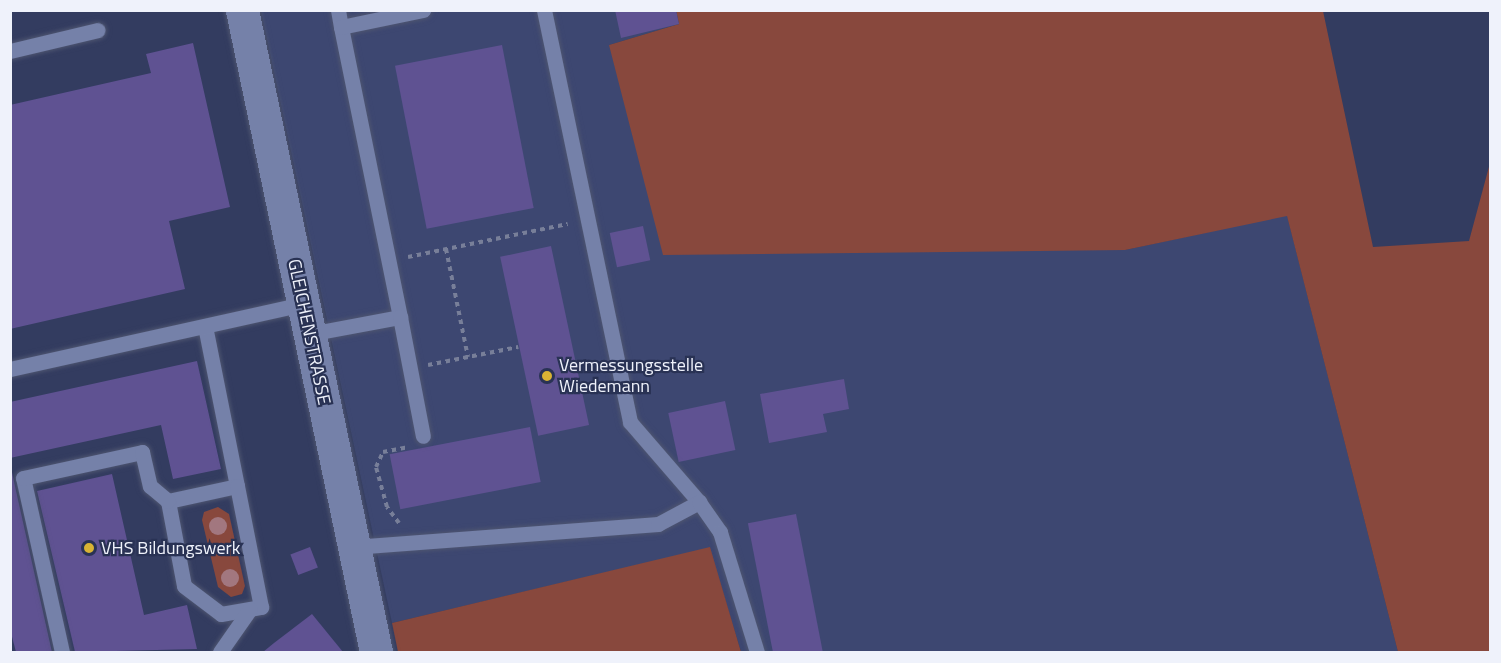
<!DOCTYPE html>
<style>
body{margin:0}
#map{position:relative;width:1501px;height:663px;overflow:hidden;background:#333c60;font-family:"Titillium Web",sans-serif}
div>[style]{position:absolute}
.built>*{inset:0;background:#3d4771}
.green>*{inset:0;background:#88483d}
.building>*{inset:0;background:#5f5292;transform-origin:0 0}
.path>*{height:4px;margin-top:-2px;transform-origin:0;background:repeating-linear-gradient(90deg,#787f99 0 4.5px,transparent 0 9px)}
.roads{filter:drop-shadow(0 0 2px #4e5570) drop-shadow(0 0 2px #4e5570)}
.service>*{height:15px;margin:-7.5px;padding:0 7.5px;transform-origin:7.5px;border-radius:7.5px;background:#7581a9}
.tertiary>*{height:33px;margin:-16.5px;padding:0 16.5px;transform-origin:16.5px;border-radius:16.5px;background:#7581a9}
.trees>*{width:18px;height:18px;margin:-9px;border-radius:50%;background:#a2777f}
.dots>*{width:16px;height:16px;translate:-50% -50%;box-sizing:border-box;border:3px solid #293254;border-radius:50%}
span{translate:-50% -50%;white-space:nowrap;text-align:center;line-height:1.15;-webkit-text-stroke:4.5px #293254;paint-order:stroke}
.street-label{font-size:18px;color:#eff2fb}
.poi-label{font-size:18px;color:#eff2fb}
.left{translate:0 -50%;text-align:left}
.frame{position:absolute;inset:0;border:12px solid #eff2fb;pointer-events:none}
</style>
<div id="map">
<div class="built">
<i style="clip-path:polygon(261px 11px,676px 11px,679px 24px,609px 45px,1125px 250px,1287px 215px,1398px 652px,741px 652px,709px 548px,392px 623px)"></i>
</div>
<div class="green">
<i style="clip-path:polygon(676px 10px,1323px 11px,1373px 247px,1469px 241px,1490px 163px,1490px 652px,1398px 652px,1287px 216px,1125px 250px,663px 255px,609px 45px,679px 24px)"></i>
<i style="clip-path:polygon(218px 507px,229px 514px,245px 586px,242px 594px,231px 597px,218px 587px,202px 520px,204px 512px)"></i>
<i style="clip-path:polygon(710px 547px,741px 652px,398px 652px,392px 623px)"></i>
</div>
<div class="building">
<i style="clip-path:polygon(615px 10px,676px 10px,679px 24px,621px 38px)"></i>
<i style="clip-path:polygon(193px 43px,230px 207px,169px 221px,185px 289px,10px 329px,10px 105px,151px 73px,146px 54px)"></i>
<i style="left:502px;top:45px;width:166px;height:109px;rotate:79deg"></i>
<i style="left:643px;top:226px;width:35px;height:34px;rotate:78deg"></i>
<i style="left:551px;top:246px;width:183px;height:52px;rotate:78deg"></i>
<i style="clip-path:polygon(197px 361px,221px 469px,173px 479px,161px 425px,10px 458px,10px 402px)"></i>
<i style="clip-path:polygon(844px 379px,849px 409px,823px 414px,827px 432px,769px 443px,760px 394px)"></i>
<i style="left:725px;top:401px;width:50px;height:58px;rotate:78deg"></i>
<i style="left:530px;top:427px;width:56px;height:143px;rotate:79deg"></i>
<i style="clip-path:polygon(11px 468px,52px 652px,16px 652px,10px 629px)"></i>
<i style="clip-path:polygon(112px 474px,144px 615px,187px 605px,197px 649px,75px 652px,37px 491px)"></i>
<i style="left:796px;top:514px;width:141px;height:49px;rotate:79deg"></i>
<i style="left:310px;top:547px;width:22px;height:21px;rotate:69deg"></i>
<i style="clip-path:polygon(312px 614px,343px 652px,263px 652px,274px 643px)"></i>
</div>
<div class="path">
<i style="left:446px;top:249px;width:110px;rotate:78.5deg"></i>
<i style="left:408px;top:257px;width:163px;rotate:-11.7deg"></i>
<i style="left:428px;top:365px;width:92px;rotate:-11.3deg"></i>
<i style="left:399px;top:523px;width:20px;rotate:-127deg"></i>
<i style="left:387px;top:507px;width:41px;rotate:-105.4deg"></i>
<i style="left:376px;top:467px;width:17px;rotate:-65deg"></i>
<i style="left:383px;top:452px;width:25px;rotate:-11deg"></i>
</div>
<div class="roads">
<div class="service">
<i style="left:338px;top:10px;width:17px;rotate:80deg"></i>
<i style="left:544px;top:10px;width:421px;rotate:78.2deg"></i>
<i style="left:630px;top:422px;width:106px;rotate:49.2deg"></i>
<i style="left:10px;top:51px;width:90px;rotate:-13.4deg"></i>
<i style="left:400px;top:317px;width:296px;rotate:-101.5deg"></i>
<i style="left:341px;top:27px;width:84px;rotate:-11.7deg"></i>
<i style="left:205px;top:326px;width:163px;rotate:78.7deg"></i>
<i style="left:237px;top:486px;width:71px;rotate:167.7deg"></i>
<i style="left:168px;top:501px;width:86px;rotate:79.3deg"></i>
<i style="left:184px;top:586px;width:46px;rotate:37.1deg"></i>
<i style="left:221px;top:614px;width:41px;rotate:-9.9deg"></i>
<i style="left:261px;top:607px;width:123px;rotate:-101.2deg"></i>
<i style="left:309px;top:334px;width:93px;rotate:-10.6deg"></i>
<i style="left:400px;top:317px;width:121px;rotate:79.1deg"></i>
<i style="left:10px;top:369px;width:300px;rotate:-12.5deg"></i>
<i style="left:353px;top:547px;width:306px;rotate:-4.3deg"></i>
<i style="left:658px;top:524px;width:47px;rotate:-28.2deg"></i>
<i style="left:699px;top:502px;width:37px;rotate:55deg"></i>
<i style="left:720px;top:532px;width:126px;rotate:72.9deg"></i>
<i style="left:62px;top:652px;width:178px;rotate:-102.6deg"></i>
<i style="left:23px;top:478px;width:122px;rotate:-12.3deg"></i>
<i style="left:142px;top:452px;width:35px;rotate:77deg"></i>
<i style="left:150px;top:486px;width:23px;rotate:40deg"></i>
<i style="left:220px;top:652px;width:52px;rotate:-55.1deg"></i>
</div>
<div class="tertiary">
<i style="left:242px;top:10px;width:656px;rotate:78.21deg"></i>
</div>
</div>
<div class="trees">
<i style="left:218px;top:526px"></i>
<i style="left:230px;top:578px"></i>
</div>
<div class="dots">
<i style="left:547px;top:376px;background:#d9b334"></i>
<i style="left:89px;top:548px;background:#d9b334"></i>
</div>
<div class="street-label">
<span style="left:309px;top:332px;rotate:78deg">GLEICHENSTRASSE</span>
</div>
<div class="poi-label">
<span class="left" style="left:559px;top:376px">Vermessungsstelle<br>Wiedemann</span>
<span class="left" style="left:101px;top:548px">VHS Bildungswerk</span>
</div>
<div class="frame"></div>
</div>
